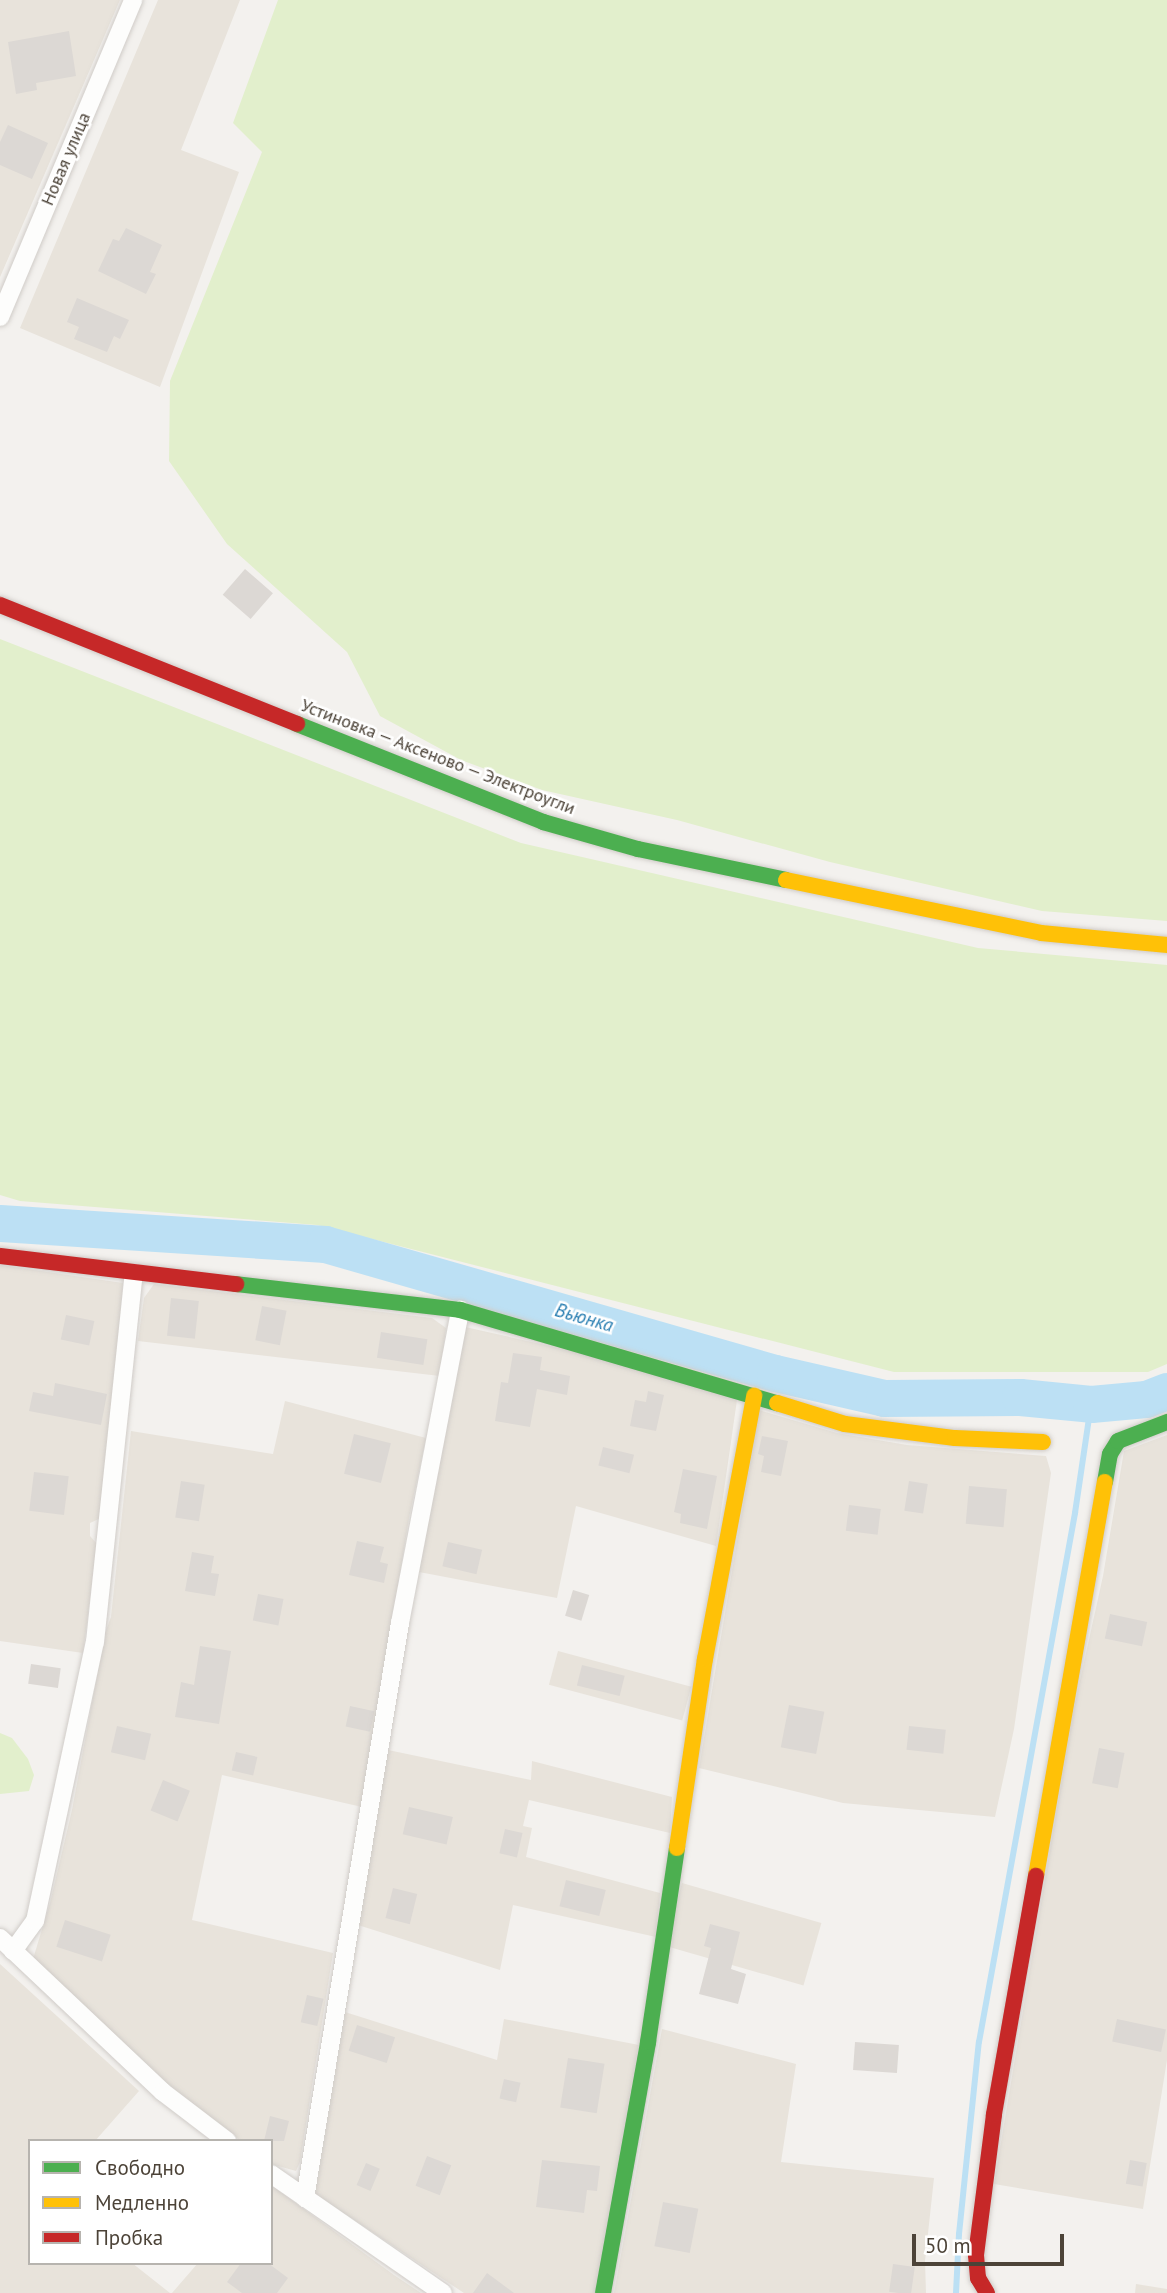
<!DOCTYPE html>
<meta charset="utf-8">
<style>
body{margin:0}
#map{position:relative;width:1167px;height:2293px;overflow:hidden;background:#f3f1ee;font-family:"PT Sans",sans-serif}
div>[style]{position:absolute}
.residential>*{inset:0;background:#e8e3db;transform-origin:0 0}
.green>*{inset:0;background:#e2efcc}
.stream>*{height:6px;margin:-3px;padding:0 3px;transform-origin:3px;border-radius:3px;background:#bce0f4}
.river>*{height:37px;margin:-18.5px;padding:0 18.5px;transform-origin:18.5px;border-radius:18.5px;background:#bce0f4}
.building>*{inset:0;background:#dcd8d4;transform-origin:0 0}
.roads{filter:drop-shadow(0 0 2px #d0ccc8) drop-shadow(0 0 2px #d0ccc8)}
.street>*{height:18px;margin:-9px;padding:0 9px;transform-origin:9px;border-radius:9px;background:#fdfdfc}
.fast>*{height:16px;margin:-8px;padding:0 8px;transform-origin:8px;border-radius:8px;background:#4caf50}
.slow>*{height:16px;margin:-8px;padding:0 8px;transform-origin:8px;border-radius:8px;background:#ffc107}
.jam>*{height:16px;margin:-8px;padding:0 8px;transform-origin:8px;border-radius:8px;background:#c62828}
span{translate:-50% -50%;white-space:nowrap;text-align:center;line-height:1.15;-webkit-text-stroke:5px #fff;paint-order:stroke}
.street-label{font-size:18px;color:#4c4338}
.water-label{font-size:19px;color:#257cb0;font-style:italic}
.legend{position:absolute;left:28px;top:2139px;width:245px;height:126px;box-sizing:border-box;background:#fff;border:2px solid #b7b4af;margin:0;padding:9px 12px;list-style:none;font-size:21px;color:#4c4338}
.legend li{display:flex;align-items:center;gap:14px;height:35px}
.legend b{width:35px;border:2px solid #b7b4af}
.scale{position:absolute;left:912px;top:2234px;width:152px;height:32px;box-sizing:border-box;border:4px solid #4c4338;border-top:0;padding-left:9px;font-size:21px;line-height:24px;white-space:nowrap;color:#4c4338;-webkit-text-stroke:5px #fff;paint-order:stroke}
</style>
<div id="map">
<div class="residential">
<i style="clip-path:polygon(0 0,120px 0,0 277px)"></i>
<i style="clip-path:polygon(158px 0,240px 0,181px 150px,239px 172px,160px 387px,20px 328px)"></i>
<i style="clip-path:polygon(0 1265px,123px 1283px,103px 1517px,90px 1523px,90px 1536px,97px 1544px,83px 1653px,0 1641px)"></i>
<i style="clip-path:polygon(154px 1284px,432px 1318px,446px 1328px,440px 1376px,138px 1341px,144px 1298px)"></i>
<i style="clip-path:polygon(465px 1327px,599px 1357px,737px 1400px,716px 1546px,576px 1506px,557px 1598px,419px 1572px,446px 1415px)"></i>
<i style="clip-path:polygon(285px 1401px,426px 1438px,409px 1518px,362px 1807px,222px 1775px,192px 1920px,333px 1953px,300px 2162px,296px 2171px,271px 2164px,271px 2141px,241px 2141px,147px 2069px,33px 1959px,50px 1903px,72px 1810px,105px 1633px,111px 1617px,131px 1431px,273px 1454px)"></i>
<i style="clip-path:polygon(759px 1410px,837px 1433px,907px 1445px,1046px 1456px,1051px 1473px,1014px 1729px,995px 1817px,843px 1803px,699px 1768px)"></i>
<i style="clip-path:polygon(1167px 1435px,1167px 2060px,1143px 2209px,994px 2184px,1073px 1712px,1103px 1576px,1124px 1451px)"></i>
<i style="left:558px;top:1651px;width:138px;height:35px;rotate:15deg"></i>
<i style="clip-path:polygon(388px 1750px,531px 1780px,532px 1761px,672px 1797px,670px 1833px,529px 1800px,523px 1826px,532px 1828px,526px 1857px,660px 1893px,656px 1937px,513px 1905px,500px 1970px,358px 1925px)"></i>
<i style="left:682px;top:1883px;width:145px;height:65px;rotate:16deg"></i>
<i style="clip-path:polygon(0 1964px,139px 2091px,95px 2141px,30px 2141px,30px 2263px,132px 2263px,170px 2293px,0 2293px)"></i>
<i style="clip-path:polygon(345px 2012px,497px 2060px,504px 2019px,639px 2045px,595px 2293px,464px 2293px,315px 2194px)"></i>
<i style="clip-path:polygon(662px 2029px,796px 2064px,781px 2162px,934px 2178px,925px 2261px,926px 2293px,614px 2293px)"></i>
<i style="clip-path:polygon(271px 2185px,394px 2275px,421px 2293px,172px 2293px,198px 2263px,271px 2263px)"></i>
<i style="clip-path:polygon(1136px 2284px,1167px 2289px,1167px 2293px,1135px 2293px)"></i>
</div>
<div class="green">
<i style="clip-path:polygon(278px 0,1167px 0,1167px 921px,1042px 911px,830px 862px,677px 820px,542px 790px,461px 760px,380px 716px,347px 652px,227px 544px,169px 461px,170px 381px,262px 152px,233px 123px)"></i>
<i style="clip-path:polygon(0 639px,521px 843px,978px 948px,1167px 965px,1167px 1364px,1148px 1372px,894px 1372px,317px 1225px,20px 1201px,0 1195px)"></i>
<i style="clip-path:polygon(0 1733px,12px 1738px,28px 1759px,34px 1775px,29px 1791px,0 1794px)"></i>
</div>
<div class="stream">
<i style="left:956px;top:2293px;width:59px;rotate:-87.1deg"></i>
<i style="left:959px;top:2234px;width:193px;rotate:-84.1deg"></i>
<i style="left:979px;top:2042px;width:538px;rotate:-79.71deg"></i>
<i style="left:1075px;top:1513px;width:110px;rotate:-81.6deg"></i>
</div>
<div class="river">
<i style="left:0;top:1223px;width:326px;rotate:3.7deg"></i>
<i style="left:325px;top:1244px;width:468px;rotate:16deg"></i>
<i style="left:775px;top:1373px;width:112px;rotate:12.9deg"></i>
<i style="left:884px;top:1398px;width:136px;rotate:-0.4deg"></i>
<i style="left:1020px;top:1397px;width:71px;rotate:5.6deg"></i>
<i style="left:1091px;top:1404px;width:55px;rotate:-5.2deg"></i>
<i style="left:1146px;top:1399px;width:22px;rotate:-21deg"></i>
</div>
<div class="building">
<i style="clip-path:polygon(69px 31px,76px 76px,36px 83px,37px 90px,16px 94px,8px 42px)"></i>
<i style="clip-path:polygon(8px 125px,48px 143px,32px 179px,0 165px,0 142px)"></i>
<i style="clip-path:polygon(126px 228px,162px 245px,150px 272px,156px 274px,146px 294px,98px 271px,113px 239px,119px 241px)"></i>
<i style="clip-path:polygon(77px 298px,129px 320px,120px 339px,114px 336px,107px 352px,74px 339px,79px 327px,67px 322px)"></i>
<i style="left:245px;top:569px;width:37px;height:34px;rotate:41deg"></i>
<i style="left:171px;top:1298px;width:28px;height:38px;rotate:6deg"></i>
<i style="left:262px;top:1306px;width:25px;height:35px;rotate:11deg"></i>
<i style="left:66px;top:1315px;width:29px;height:25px;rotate:12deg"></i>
<i style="left:381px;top:1332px;width:47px;height:26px;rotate:9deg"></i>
<i style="clip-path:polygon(513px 1353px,542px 1357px,540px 1370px,570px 1376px,567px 1395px,537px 1389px,530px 1427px,495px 1421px,501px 1382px,508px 1383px)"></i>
<i style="clip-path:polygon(55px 1383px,107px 1394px,101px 1425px,29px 1411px,33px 1392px,53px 1396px)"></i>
<i style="clip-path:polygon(648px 1391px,664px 1395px,656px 1431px,630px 1426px,635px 1400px,646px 1402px)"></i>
<i style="left:354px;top:1434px;width:38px;height:41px;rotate:14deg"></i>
<i style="clip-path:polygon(762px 1436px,788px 1441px,781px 1476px,761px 1472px,764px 1456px,758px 1454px)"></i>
<i style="left:603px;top:1447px;width:32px;height:19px;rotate:14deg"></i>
<i style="clip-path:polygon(683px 1469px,717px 1476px,707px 1529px,680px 1523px,681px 1514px,674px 1512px)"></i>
<i style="left:34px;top:1472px;width:35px;height:39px;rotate:7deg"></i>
<i style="left:181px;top:1481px;width:24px;height:37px;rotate:9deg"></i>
<i style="left:909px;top:1481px;width:19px;height:30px;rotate:9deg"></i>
<i style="left:969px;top:1486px;width:38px;height:38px;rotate:5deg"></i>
<i style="left:849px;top:1505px;width:32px;height:26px;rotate:7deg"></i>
<i style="clip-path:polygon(357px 1541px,384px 1547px,380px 1562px,388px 1564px,384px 1583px,349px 1575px)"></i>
<i style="left:448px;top:1542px;width:35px;height:25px;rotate:13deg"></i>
<i style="clip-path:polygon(192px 1552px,214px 1556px,211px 1573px,219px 1574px,215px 1596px,185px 1591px)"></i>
<i style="left:573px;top:1590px;width:17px;height:27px;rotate:17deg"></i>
<i style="left:258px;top:1594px;width:26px;height:27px;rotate:11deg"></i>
<i style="left:1110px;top:1614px;width:38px;height:25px;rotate:12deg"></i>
<i style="clip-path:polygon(200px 1646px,231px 1651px,219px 1724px,175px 1717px,181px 1682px,194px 1685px)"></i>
<i style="left:31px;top:1664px;width:30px;height:20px;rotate:8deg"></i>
<i style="left:582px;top:1665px;width:44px;height:21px;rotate:14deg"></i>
<i style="left:789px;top:1705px;width:36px;height:43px;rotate:11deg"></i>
<i style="left:350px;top:1706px;width:25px;height:21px;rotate:12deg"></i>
<i style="left:117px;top:1726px;width:35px;height:27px;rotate:13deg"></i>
<i style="left:909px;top:1726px;width:37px;height:24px;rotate:6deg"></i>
<i style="left:1099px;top:1748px;width:26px;height:36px;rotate:11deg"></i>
<i style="left:236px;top:1752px;width:22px;height:19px;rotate:13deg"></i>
<i style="left:163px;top:1780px;width:29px;height:33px;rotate:22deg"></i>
<i style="left:409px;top:1807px;width:45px;height:28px;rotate:13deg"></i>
<i style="left:505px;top:1829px;width:18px;height:25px;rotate:13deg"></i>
<i style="left:566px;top:1880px;width:41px;height:27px;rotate:14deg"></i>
<i style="left:393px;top:1888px;width:25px;height:31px;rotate:14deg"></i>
<i style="left:65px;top:1920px;width:48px;height:28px;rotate:18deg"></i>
<i style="clip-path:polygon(710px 1924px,740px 1932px,731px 1969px,746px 1974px,738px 2004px,699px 1994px,711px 1948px,704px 1946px)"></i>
<i style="left:307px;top:1995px;width:17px;height:28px;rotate:13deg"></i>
<i style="left:1117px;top:2019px;width:50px;height:23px;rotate:12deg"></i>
<i style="left:357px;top:2025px;width:40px;height:27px;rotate:18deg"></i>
<i style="left:855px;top:2042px;width:44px;height:28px;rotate:4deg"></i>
<i style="left:568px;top:2058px;width:37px;height:50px;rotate:9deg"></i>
<i style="left:504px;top:2079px;width:17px;height:20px;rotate:13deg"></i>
<i style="clip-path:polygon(270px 2116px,289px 2121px,284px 2141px,264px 2141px)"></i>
<i style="left:427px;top:2156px;width:26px;height:32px;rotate:21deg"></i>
<i style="clip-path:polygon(542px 2160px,600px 2166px,597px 2191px,587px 2190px,584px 2213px,536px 2207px)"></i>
<i style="left:1130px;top:2160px;width:17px;height:24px;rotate:10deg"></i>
<i style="left:366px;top:2163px;width:15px;height:24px;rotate:23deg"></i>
<i style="left:663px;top:2202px;width:36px;height:45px;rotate:11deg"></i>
<i style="clip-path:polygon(241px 2263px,268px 2263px,288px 2278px,277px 2293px,242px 2293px,227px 2282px)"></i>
<i style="left:893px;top:2264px;width:22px;height:28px;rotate:8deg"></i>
<i style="clip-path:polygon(487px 2273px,514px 2293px,473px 2293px)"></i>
</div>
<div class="roads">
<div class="street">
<i style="left:0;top:317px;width:344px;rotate:-67.2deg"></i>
<i style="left:0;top:1938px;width:224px;rotate:43.4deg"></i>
<i style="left:163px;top:2092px;width:81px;rotate:37.4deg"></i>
<i style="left:13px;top:1951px;width:37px;rotate:-54deg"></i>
<i style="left:35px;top:1921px;width:285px;rotate:-77.9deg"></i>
<i style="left:95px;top:1642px;width:371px;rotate:-84deg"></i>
<i style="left:271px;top:2174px;width:209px;rotate:34.7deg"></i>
<i style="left:305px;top:2198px;width:583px;rotate:-80.62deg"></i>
<i style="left:400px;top:1623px;width:319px;rotate:-79.1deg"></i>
</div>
<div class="fast">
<i style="left:297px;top:724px;width:265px;rotate:21.7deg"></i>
<i style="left:543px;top:822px;width:99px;rotate:15.9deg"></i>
<i style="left:638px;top:849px;width:151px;rotate:11.8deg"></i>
<i style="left:236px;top:1284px;width:226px;rotate:6.6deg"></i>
<i style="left:460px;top:1310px;width:330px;rotate:16.4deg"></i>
<i style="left:1105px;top:1482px;width:28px;rotate:-80deg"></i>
<i style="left:1110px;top:1454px;width:15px;rotate:-58deg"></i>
<i style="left:1118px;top:1441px;width:53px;rotate:-21.2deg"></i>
<i style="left:603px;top:2293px;width:255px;rotate:-79.8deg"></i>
<i style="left:648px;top:2042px;width:196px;rotate:-81.5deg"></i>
</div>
<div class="slow">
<i style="left:786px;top:880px;width:260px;rotate:11.7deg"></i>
<i style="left:1041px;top:933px;width:127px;rotate:5.4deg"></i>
<i style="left:777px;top:1403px;width:71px;rotate:17.2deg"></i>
<i style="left:845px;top:1424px;width:111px;rotate:7.3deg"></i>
<i style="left:955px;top:1438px;width:88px;rotate:2.6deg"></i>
<i style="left:677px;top:1848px;width:191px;rotate:-81.6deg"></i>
<i style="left:705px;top:1659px;width:268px;rotate:-79.4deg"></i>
<i style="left:1036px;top:1876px;width:400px;rotate:-80.1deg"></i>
</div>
<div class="jam">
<i style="left:0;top:605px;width:320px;rotate:21.8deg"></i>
<i style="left:0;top:1256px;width:238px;rotate:6.8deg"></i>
<i style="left:987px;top:2293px;width:17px;rotate:-121deg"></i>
<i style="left:978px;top:2278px;width:23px;rotate:-95deg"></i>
<i style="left:976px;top:2255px;width:142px;rotate:-82.7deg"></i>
<i style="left:994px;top:2114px;width:242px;rotate:-80deg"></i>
</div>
</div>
<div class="street-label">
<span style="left:66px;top:159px;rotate:-67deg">Новая улица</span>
<span style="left:438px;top:757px;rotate:21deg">Устиновка — Аксеново — Электроугли</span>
</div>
<div class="water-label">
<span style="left:584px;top:1318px;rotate:16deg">Вьюнка</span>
</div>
<ul class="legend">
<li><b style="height:9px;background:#4caf50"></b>Свободно</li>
<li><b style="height:9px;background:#ffc107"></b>Медленно</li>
<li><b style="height:9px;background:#c62828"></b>Пробка</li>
</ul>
<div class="scale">50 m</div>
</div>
